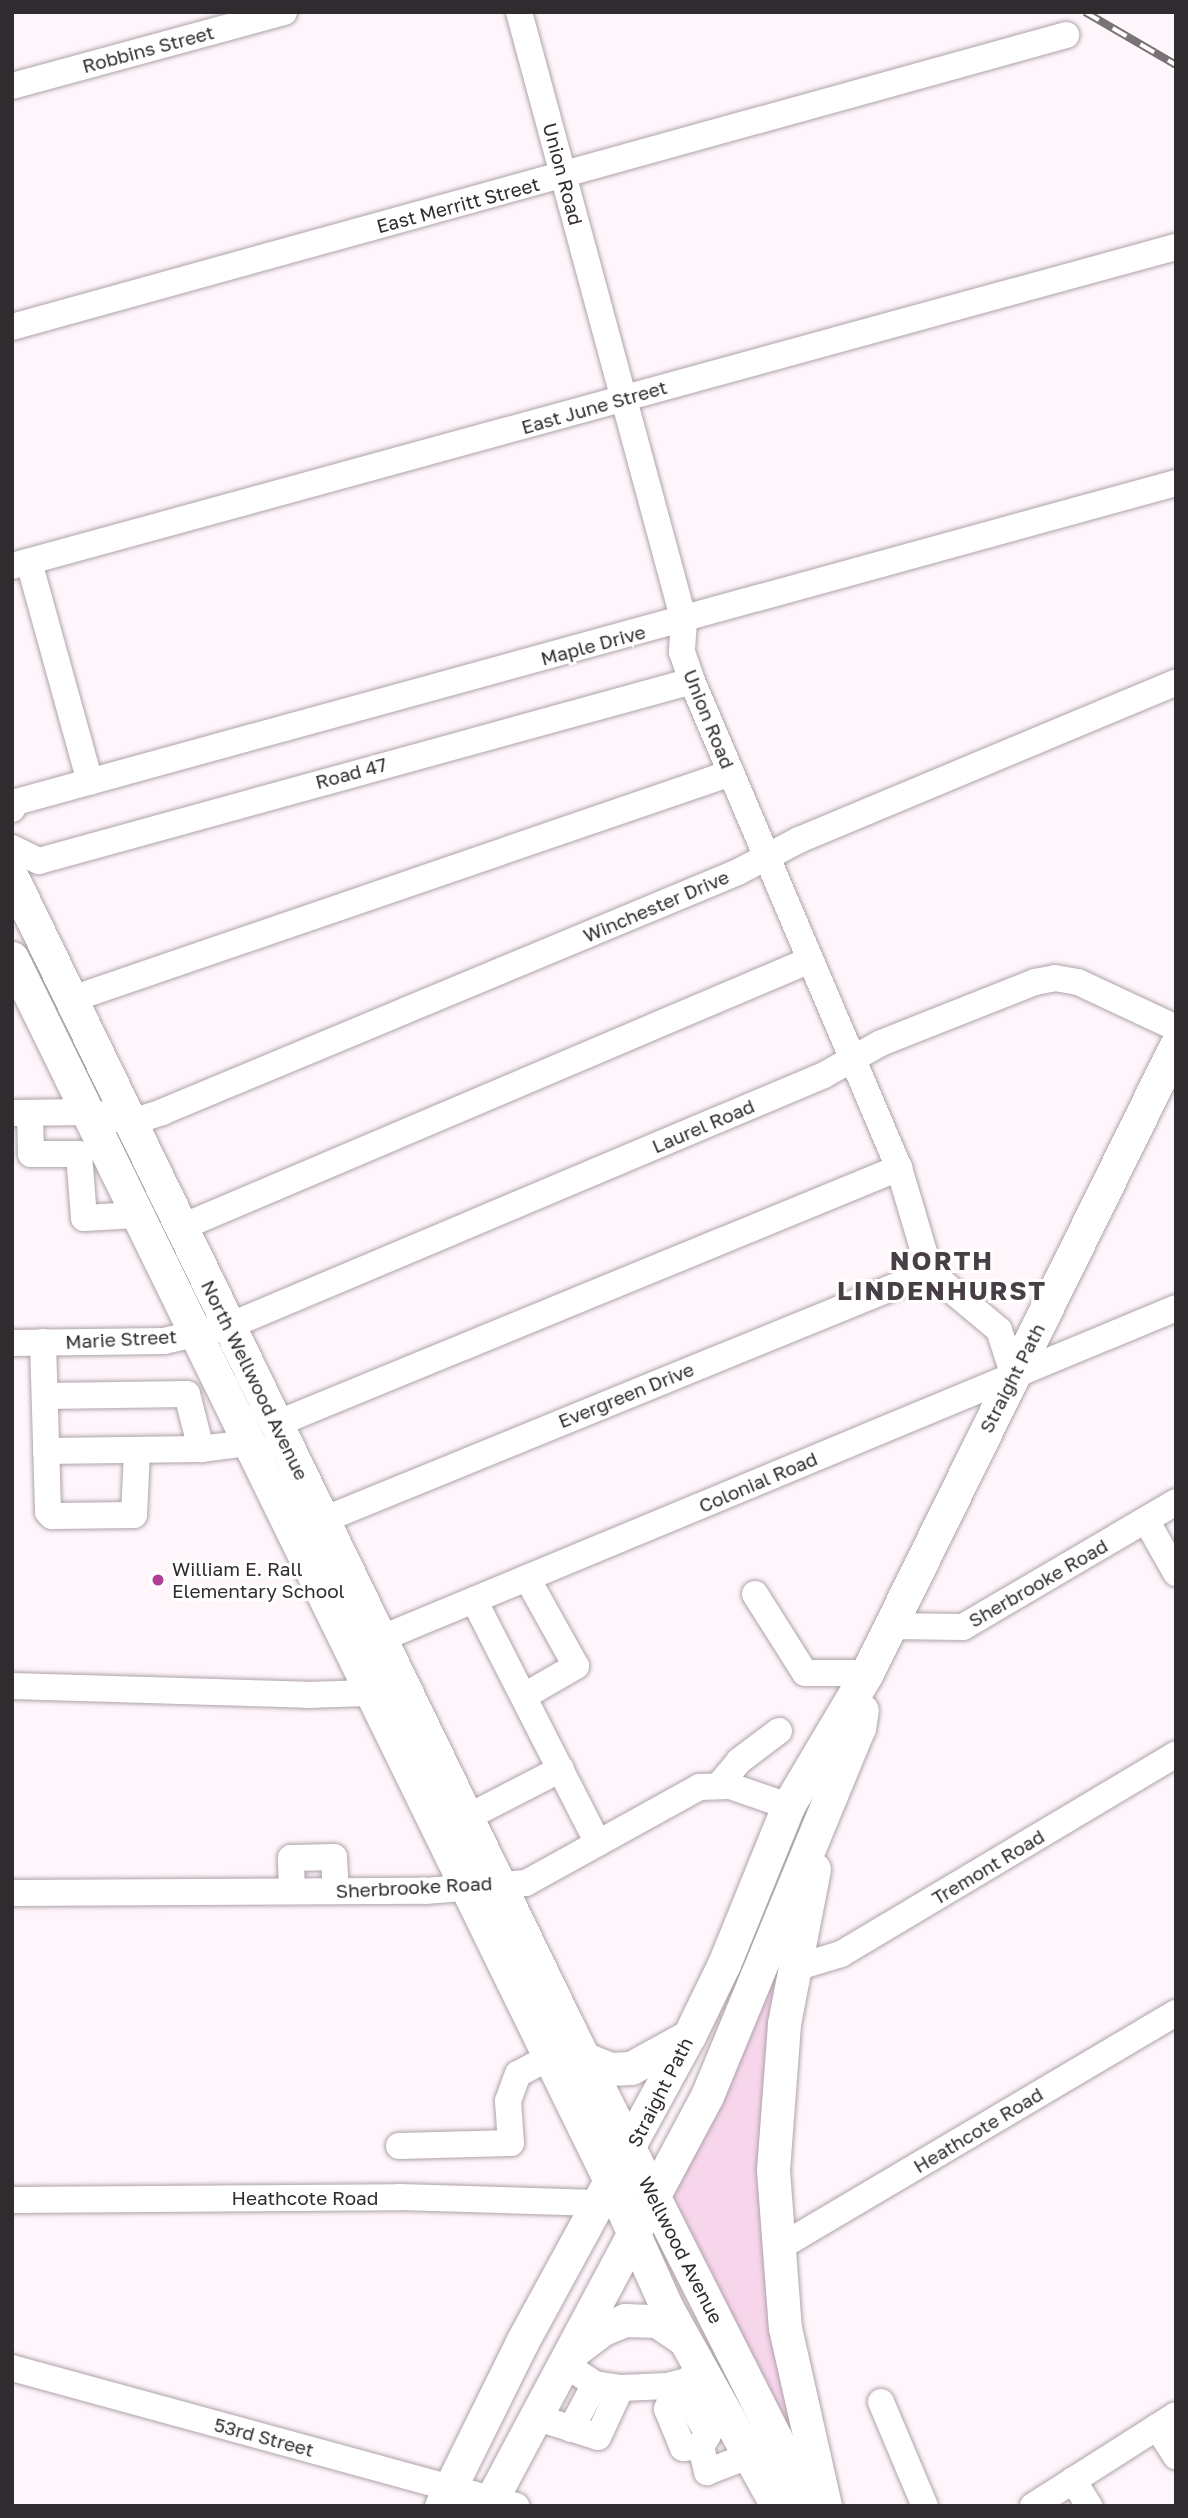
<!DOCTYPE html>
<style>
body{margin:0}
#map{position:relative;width:1188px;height:2518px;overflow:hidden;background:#fef6fb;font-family:"Golos Text",sans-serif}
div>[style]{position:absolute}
.green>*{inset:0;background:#f7d5eb}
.roads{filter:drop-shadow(0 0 2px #aea2aa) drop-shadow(0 0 2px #aea2aa)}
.minor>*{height:26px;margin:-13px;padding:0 13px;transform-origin:13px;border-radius:13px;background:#fff}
.major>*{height:33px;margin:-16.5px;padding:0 16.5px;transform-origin:16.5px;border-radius:16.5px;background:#fff}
.rail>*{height:8px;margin-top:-4px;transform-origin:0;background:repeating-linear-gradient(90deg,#fff 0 16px,#797377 0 32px);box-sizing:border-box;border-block:2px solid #797377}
.dots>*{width:19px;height:19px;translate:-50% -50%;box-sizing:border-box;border:4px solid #fff;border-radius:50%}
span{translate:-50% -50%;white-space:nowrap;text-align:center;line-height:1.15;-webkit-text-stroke:6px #fff;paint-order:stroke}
.street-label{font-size:19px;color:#302b2e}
.poi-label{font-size:19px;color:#302b2e}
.left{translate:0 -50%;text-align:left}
.district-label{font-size:26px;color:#483e45;font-weight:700;letter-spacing:2px}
.frame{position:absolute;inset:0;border:14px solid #302b2e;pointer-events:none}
</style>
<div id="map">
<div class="green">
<i style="clip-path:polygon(802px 1883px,768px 2086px,811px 2488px,665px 2195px)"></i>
</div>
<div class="roads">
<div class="minor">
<i style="left:519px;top:12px;width:631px;rotate:74.84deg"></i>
<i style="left:684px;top:621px;width:31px;rotate:94deg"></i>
<i style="left:682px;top:652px;width:31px;rotate:71deg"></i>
<i style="left:692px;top:681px;width:529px;rotate:66.97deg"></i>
<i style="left:899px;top:1168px;width:109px;rotate:73.4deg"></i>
<i style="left:930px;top:1272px;width:90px;rotate:40deg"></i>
<i style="left:999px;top:1330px;width:48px;rotate:71.9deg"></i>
<i style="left:12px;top:86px;width:282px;rotate:-15.2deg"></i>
<i style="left:12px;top:327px;width:1094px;rotate:-15.48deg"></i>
<i style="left:29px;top:562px;width:228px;rotate:74.5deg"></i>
<i style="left:12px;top:566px;width:1207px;rotate:-15.33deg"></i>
<i style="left:12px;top:809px;width:8px;rotate:-60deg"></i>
<i style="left:16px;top:802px;width:1203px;rotate:-15.38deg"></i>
<i style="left:12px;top:848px;width:30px;rotate:26deg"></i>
<i style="left:39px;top:861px;width:677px;rotate:-15.41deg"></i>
<i style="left:72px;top:999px;width:697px;rotate:-18.93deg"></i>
<i style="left:12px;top:1113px;width:76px;rotate:-0.8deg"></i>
<i style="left:88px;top:1112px;width:45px;rotate:12.8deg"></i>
<i style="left:132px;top:1122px;width:32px;rotate:-18deg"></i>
<i style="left:162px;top:1112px;width:624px;rotate:-22.62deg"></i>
<i style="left:738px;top:872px;width:69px;rotate:-27.7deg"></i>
<i style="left:799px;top:840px;width:409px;rotate:-22.7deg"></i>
<i style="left:30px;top:1113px;width:41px;rotate:88.6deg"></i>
<i style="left:31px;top:1154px;width:48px"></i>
<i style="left:79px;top:1154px;width:64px;rotate:85.5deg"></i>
<i style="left:84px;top:1218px;width:53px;rotate:-3.2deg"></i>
<i style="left:182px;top:1227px;width:682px;rotate:-23.03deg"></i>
<i style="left:43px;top:1342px;width:170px;rotate:88.3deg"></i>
<i style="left:48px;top:1512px;width:6px;rotate:45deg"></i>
<i style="left:52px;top:1516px;width:82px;rotate:-0.7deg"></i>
<i style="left:134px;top:1515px;width:64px;rotate:-87.3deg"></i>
<i style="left:12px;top:1343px;width:152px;rotate:-0.8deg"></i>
<i style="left:164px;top:1341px;width:67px;rotate:-13deg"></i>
<i style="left:229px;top:1326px;width:646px;rotate:-22.87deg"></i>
<i style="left:824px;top:1075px;width:65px;rotate:-29.3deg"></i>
<i style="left:881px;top:1043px;width:166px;rotate:-21.6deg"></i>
<i style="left:1035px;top:982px;width:20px;rotate:-11deg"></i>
<i style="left:1055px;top:978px;width:23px;rotate:10deg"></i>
<i style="left:1078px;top:982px;width:108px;rotate:25.1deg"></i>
<i style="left:45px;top:1396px;width:142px;rotate:-0.8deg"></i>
<i style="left:187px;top:1394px;width:57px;rotate:75.7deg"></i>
<i style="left:276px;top:1424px;width:674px;rotate:-22.34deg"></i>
<i style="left:46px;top:1451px;width:155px;rotate:-0.7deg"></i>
<i style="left:201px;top:1449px;width:46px;rotate:-7.4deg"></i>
<i style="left:323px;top:1520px;width:656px;rotate:-22.22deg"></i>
<i style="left:1146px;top:1520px;width:61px;rotate:60.5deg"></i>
<i style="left:755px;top:1594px;width:93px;rotate:57.7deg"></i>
<i style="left:805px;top:1673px;width:62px"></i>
<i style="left:474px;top:1600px;width:273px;rotate:63deg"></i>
<i style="left:889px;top:1626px;width:74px;rotate:0.8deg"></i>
<i style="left:963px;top:1627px;width:247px;rotate:-30.4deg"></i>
<i style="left:363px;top:1646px;width:880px;rotate:-22.57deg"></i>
<i style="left:12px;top:1686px;width:295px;rotate:1.7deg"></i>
<i style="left:307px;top:1695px;width:62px;rotate:-1.8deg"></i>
<i style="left:369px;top:1693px;width:20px;rotate:-24deg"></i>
<i style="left:526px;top:1695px;width:58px;rotate:-30.1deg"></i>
<i style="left:576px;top:1666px;width:101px;rotate:-119.1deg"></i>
<i style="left:720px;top:1784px;width:30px;rotate:-50deg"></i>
<i style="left:739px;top:1761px;width:50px;rotate:-36.9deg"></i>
<i style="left:466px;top:1818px;width:107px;rotate:-27.3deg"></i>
<i style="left:292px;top:1891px;width:33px;rotate:-92deg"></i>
<i style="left:291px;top:1858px;width:43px;rotate:-1.3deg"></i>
<i style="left:334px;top:1857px;width:34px;rotate:87deg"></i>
<i style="left:12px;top:1893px;width:413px;rotate:-0.3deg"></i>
<i style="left:425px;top:1891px;width:101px;rotate:-4.5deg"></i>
<i style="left:526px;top:1883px;width:198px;rotate:-29deg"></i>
<i style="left:699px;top:1787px;width:31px;rotate:-2deg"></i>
<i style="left:730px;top:1786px;width:61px;rotate:19deg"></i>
<i style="left:795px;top:1968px;width:48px;rotate:-16.9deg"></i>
<i style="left:841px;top:1954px;width:390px;rotate:-30.8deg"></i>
<i style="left:399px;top:2146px;width:112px;rotate:-1.5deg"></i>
<i style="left:511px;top:2143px;width:42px;rotate:-94.1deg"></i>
<i style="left:508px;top:2101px;width:29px;rotate:-70deg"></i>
<i style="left:518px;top:2074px;width:36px;rotate:-28deg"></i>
<i style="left:12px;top:2200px;width:387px;rotate:-0.4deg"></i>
<i style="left:399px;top:2197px;width:199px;rotate:1.7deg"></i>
<i style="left:780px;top:2247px;width:460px;rotate:-30.6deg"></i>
<i style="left:565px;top:2364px;width:36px;rotate:34deg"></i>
<i style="left:595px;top:2384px;width:26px;rotate:9deg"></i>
<i style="left:621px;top:2388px;width:46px;rotate:-2.5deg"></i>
<i style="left:667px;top:2386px;width:21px;rotate:-14deg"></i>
<i style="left:687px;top:2381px;width:16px;rotate:-45deg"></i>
<i style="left:12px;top:2368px;width:523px;rotate:15.31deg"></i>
<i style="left:672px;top:2397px;width:15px;rotate:-4deg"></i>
<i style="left:687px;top:2396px;width:44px;rotate:61.7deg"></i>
<i style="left:708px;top:2435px;width:13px;rotate:122deg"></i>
<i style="left:701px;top:2446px;width:27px;rotate:77deg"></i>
<i style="left:707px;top:2472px;width:44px;rotate:-21.3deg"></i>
<i style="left:672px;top:2397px;width:13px;rotate:113deg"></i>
<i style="left:667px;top:2409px;width:42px;rotate:67.7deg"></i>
<i style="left:683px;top:2448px;width:18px;rotate:-6deg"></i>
<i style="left:881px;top:2402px;width:113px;rotate:67.1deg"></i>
<i style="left:535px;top:2417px;width:66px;rotate:17.6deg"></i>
<i style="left:598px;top:2437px;width:54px;rotate:-64.9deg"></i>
<i style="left:1157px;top:2427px;width:35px;rotate:57deg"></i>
<i style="left:571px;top:2429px;width:51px;rotate:-61.9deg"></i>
<i style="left:1073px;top:2480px;width:31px;rotate:58deg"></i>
<i style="left:1033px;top:2506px;width:169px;rotate:-32.5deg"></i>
</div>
<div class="major">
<i style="left:12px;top:877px;width:1282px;rotate:64.19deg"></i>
<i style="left:570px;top:2031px;width:455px;rotate:63.2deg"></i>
<i style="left:775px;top:2437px;width:75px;rotate:66.5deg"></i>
<i style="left:12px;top:958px;width:1364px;rotate:63.94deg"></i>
<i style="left:611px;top:2183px;width:137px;rotate:65.9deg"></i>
<i style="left:667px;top:2308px;width:227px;rotate:60.9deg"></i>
<i style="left:814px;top:1869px;width:158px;rotate:101deg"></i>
<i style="left:784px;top:2024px;width:146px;rotate:94.3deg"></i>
<i style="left:773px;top:2170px;width:158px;rotate:85.7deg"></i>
<i style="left:785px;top:2328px;width:182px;rotate:77.3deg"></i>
<i style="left:583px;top:2058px;width:29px;rotate:22deg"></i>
<i style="left:610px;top:2069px;width:21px;rotate:-3deg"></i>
<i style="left:631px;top:2068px;width:66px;rotate:-28.9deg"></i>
<i style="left:575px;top:2350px;width:35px;rotate:-37deg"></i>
<i style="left:603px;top:2329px;width:24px;rotate:-22deg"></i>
<i style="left:625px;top:2320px;width:32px;rotate:2deg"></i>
<i style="left:657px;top:2321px;width:30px;rotate:34deg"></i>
<i style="left:441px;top:2506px;width:183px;rotate:-63.7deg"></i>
<i style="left:522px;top:2342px;width:349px;rotate:-61.4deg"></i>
<i style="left:689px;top:2036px;width:80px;rotate:-64.1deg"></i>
<i style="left:724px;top:1964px;width:170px;rotate:-67.9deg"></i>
<i style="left:788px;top:1806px;width:155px;rotate:-59.3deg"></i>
<i style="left:867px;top:1673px;width:700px;rotate:-63.8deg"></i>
<i style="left:488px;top:2506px;width:465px;rotate:-61.9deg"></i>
<i style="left:707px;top:2096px;width:398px;rotate:-67.6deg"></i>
<i style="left:859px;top:1728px;width:18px;rotate:-81deg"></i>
</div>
</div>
<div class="rail">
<i style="left:1085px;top:12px;width:105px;rotate:30.2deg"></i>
</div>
<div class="dots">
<i style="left:158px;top:1580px;background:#b13d95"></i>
</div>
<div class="street-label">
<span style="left:148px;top:49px;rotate:-15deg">Robbins Street</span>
<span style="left:563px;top:174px;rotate:75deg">Union Road</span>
<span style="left:458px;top:205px;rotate:-15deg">East Merritt Street</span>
<span style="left:594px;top:407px;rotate:-16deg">East June Street</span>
<span style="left:593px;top:645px;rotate:-15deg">Maple Drive</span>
<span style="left:709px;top:719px;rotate:68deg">Union Road</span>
<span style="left:351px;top:773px;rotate:-15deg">Road 47</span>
<span style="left:656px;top:906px;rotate:-23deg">Winchester Drive</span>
<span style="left:703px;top:1126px;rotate:-23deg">Laurel Road</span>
<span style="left:121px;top:1339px;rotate:-3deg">Marie Street</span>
<span style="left:1012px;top:1378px;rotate:-63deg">Straight Path</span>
<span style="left:255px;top:1380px;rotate:64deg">North Wellwood Avenue</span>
<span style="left:626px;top:1395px;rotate:-22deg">Evergreen Drive</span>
<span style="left:758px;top:1482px;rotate:-23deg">Colonial Road</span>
<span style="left:1038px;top:1583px;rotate:-30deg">Sherbrooke Road</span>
<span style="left:988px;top:1867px;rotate:-31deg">Tremont Road</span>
<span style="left:414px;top:1887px;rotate:-3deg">Sherbrooke Road</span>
<span style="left:660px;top:2092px;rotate:-63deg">Straight Path</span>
<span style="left:978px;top:2130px;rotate:-31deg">Heathcote Road</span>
<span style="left:305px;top:2198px">Heathcote Road</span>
<span style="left:681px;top:2250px;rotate:63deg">Wellwood Avenue</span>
<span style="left:264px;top:2437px;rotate:15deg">53rd Street</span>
</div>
<div class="poi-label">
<span class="left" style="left:172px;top:1580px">William E. Rall<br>Elementary School</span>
</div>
<div class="district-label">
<span style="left:942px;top:1276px">NORTH<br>LINDENHURST</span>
</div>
<div class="frame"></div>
</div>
